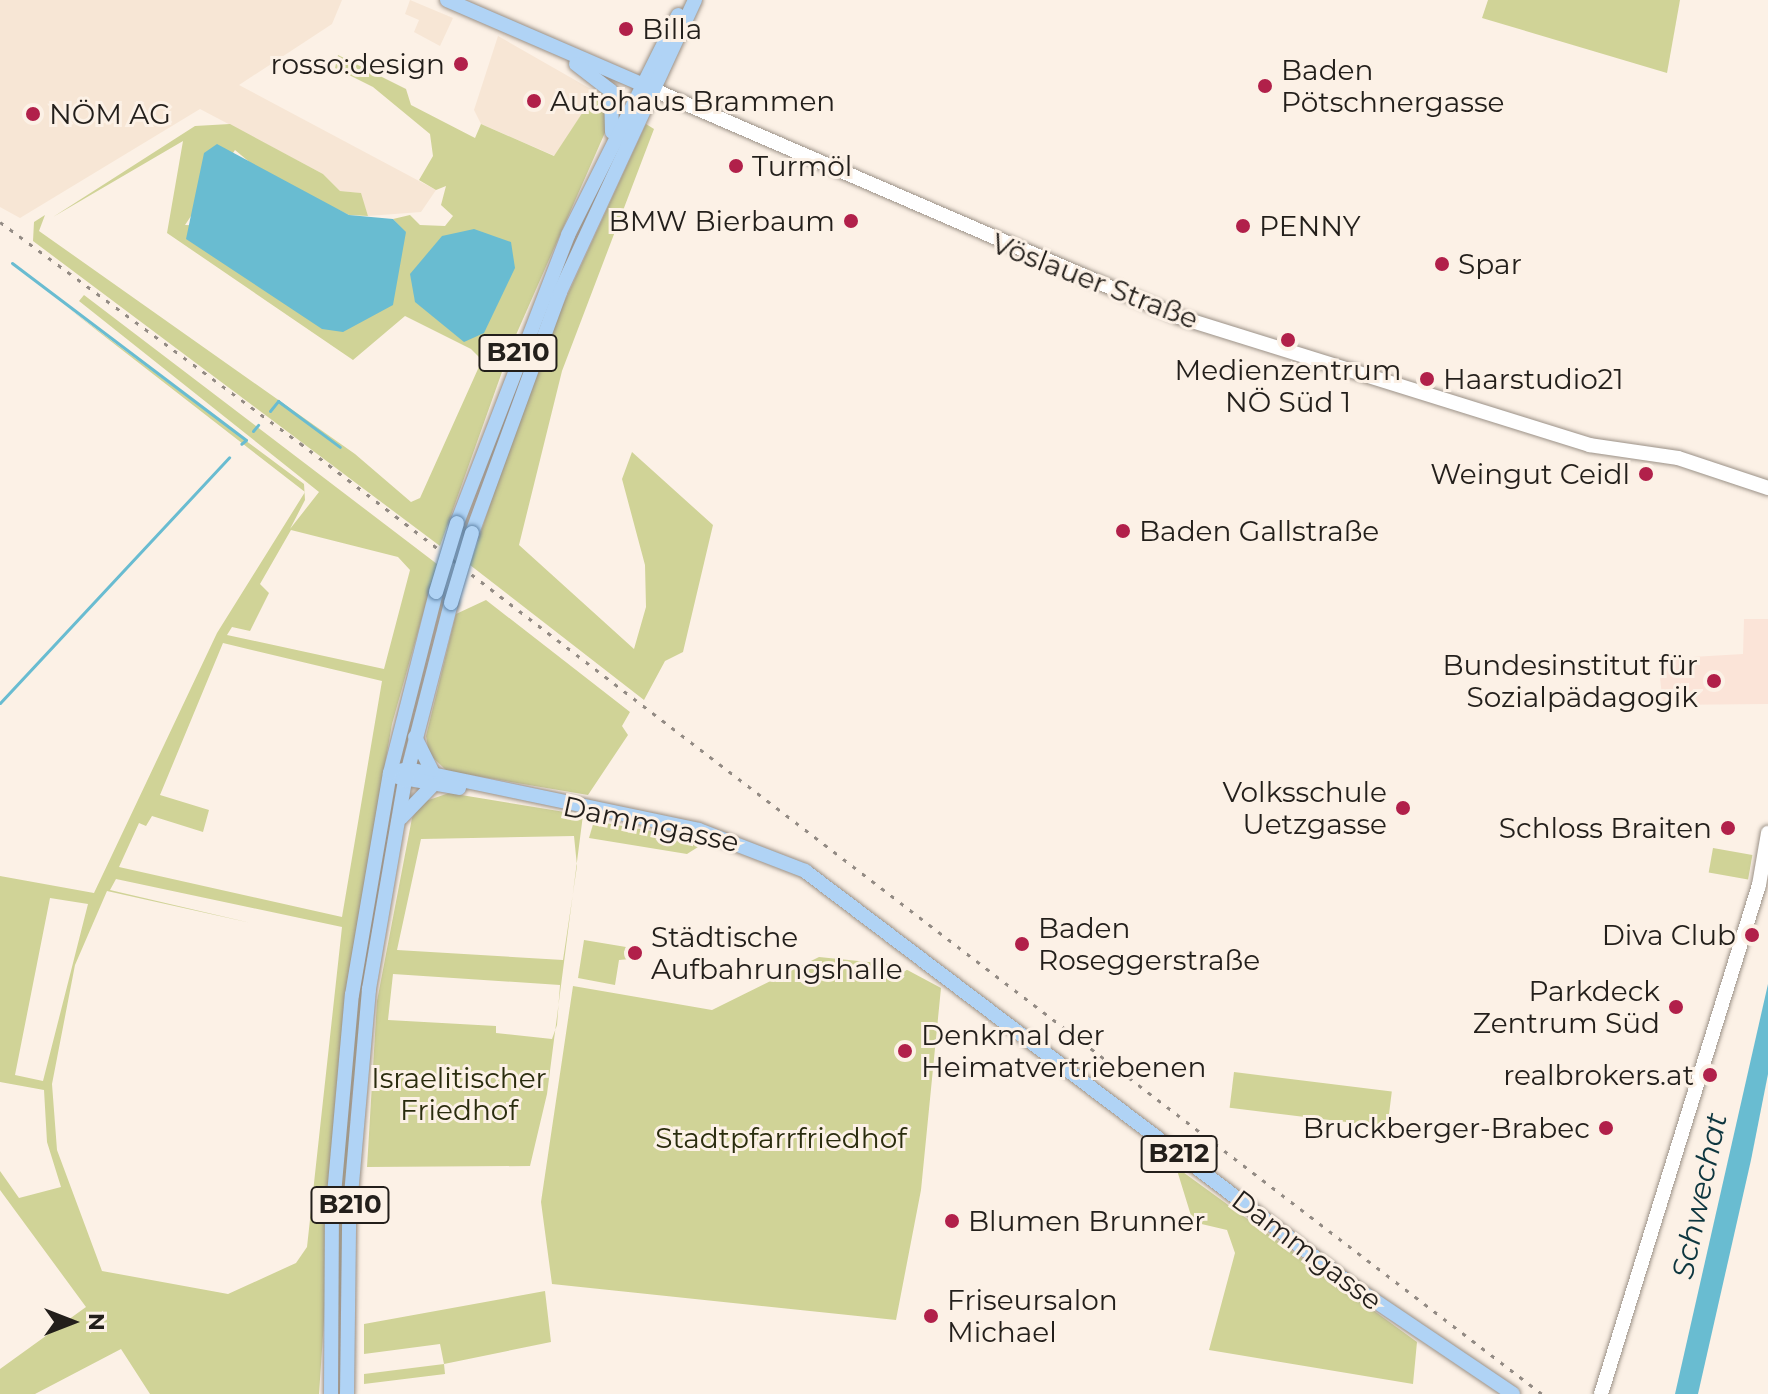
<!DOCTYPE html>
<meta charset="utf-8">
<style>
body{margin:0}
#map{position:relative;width:1768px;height:1394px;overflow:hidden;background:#fcf1e6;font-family:Montserrat,sans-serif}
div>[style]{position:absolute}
.built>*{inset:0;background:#f7e6d5}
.education>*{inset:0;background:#fbe4d8}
.green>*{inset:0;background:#d0d397;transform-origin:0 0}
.water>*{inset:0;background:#69bcd1}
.stream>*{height:3px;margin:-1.5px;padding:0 1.5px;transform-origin:1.5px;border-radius:1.5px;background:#69bcd1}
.roads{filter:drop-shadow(0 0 2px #9b9187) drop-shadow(0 0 2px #9b9187)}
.secondary>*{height:14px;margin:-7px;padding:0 7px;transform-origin:7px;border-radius:7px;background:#fff}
.primary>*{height:14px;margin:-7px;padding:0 7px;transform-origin:7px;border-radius:7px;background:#b0d3f5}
.rail>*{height:3px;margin-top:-1.5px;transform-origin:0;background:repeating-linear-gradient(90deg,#938b84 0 4px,transparent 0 12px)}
.bridges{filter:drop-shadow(0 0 2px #5c81a5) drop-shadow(0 0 2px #5c81a5)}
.primary-bridge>*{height:14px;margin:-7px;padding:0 7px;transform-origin:7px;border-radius:7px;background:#b0d3f5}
.dots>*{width:22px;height:22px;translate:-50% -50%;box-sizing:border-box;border:4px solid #fcf1e6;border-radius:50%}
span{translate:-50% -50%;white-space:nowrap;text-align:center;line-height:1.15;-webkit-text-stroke:6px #fcf1e6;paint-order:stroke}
.shield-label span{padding:2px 6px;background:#fcf1e6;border:2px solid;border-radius:6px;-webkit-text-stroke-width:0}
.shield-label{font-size:26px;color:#231f1b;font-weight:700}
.poi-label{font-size:28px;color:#231f1b}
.left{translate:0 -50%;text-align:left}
.right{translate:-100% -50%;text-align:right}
.street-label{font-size:28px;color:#231f1b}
.park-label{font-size:28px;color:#2a2c0e}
.water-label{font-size:30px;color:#0d363f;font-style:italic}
.north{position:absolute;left:32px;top:1282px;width:80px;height:80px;-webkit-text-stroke:6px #fcf1e6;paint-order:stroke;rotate:90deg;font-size:22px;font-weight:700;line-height:32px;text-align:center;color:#231f1b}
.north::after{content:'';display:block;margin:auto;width:28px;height:36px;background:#231f1b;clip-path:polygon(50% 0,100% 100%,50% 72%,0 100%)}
</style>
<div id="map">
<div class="built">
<i style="clip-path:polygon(0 0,342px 0,332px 24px,239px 85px,436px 190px,421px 212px,368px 216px,360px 193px,340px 191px,323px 174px,200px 109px,20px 218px,0 207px)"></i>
<i style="clip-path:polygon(410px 0,453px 18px,440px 46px,414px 32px,419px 20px,405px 14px)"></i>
<i style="clip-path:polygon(498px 36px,596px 92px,555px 156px,481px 124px,474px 110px)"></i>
</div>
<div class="education">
<i style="clip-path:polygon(1744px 619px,1768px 619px,1768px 704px,1663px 705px,1658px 659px,1743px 654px)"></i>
</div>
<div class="green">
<i style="clip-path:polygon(1488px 0,1680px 0,1667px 73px,1482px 18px)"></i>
<i style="clip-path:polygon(338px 55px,406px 89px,411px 105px,475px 138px,481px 124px,554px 156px,596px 92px,605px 106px,607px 128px,512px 344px,440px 546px,33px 241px,34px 222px,45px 215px,39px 231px,355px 454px,411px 502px,420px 498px,482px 360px,471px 349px,405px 316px,353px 360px,167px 233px,183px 141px,53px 217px,195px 126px,230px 124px,323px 174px,340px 191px,361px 193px,368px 216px,349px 215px,264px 174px,235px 150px,185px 225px,406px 233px,393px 219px,410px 215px,420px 225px,445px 226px,453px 216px,441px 205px,446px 186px,436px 190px,419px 180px,433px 156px,430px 134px,373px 87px,335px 68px)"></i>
<i style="clip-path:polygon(646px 124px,654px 129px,562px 371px,519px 545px,634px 649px,646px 607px,645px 565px,622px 479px,632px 452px,713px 525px,683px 652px,665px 661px,644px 700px,470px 565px,539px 357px)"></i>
<i style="clip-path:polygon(evenodd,84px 295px,437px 564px,392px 724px,347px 983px,319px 1394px,150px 1394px,121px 1349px,35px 1394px,0 1394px,0 1369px,86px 1307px,0 1190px,0 1171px,19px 1198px,61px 1187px,47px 1142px,44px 1090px,0 1082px,0 876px,94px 893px,217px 633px,305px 492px,68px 308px,304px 484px,305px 500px,290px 529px,319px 492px,79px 301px,84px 295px,291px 530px,398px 557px,410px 570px,384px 669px,227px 635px,232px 627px,250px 631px,269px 593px,260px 584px,291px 530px,84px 295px,223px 643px,382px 681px,342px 917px,119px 867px,139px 823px,146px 826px,152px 816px,203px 832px,209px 810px,160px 795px,223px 643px,84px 295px,116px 879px,342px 927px,307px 1247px,296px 1263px,228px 1294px,102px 1271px,57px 1150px,52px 1084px,75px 965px,107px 891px,251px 923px,110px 890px,116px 879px,84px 295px,50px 898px,88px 904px,43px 1081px,15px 1075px,50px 898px)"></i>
<i style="clip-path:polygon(486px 600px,630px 712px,622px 726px,628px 735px,588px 795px,447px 771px,429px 754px,426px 736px,456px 614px)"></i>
<i style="clip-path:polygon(400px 783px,351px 1099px,335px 1394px,339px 1188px,358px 987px)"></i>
<i style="clip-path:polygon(evenodd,449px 793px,583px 815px,547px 1094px,530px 1166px,367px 1167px,377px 1001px,412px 818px,423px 802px,449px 793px,574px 836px,577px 866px,563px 960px,397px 950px,421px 839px,574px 836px,449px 793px,393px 974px,560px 985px,557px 1025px,552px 1039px,496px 1033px,496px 1026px,388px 1020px,393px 974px)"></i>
<i style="clip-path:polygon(594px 821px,692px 838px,698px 847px,687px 854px,589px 838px)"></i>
<i style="left:1713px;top:848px;width:40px;height:25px;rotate:10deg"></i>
<i style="clip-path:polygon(584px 940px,632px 948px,630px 959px,619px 960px,615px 985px,578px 978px)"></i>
<i style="clip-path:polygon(819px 957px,898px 965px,941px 988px,921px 1190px,896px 1320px,552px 1284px,541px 1202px,573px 986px,712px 1010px)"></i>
<i style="left:1234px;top:1072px;width:159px;height:36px;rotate:7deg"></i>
<i style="clip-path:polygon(1176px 1167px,1417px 1342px,1413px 1384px,1209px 1350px,1235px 1253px,1227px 1230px,1193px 1222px)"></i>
<i style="clip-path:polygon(545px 1291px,551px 1342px,444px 1364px,445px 1374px,364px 1384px,364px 1374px,444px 1364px,440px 1344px,364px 1354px,364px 1324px)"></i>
</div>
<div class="water">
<i style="clip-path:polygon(217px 144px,349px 215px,393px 219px,406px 232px,393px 305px,343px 332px,322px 329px,186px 239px,204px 153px)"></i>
<i style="clip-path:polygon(474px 229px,511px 242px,515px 268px,484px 333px,464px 342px,415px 302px,410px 274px,442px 236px)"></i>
<i style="clip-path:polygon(1768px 984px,1768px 1074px,1751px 1160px,1698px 1394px,1675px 1394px)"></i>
</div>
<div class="stream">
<i style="left:12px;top:263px;width:293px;rotate:37.1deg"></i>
<i style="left:246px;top:440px;width:6px;rotate:141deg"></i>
<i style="left:270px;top:411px;width:13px;rotate:-51deg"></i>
<i style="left:278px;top:401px;width:77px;rotate:36.6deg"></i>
<i style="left:253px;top:431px;width:8px;rotate:-50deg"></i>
<i style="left:0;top:703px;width:336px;rotate:-47deg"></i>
</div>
<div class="roads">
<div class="secondary">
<i style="left:654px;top:90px;width:572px;rotate:23.38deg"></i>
<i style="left:1179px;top:317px;width:430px;rotate:17.3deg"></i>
<i style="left:1589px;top:445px;width:90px;rotate:8.3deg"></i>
<i style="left:1678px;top:458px;width:95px;rotate:18.4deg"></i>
<i style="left:1601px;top:1394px;width:533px;rotate:-72.76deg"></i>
<i style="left:1759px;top:885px;width:53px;rotate:-80.2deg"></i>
</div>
<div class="primary">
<i style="left:447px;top:0;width:221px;rotate:23.4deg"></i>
<i style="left:576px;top:64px;width:44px;rotate:37.6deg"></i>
<i style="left:611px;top:91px;width:41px;rotate:88.6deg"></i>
<i style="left:457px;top:523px;width:309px;rotate:-68.9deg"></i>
<i style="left:568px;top:235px;width:246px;rotate:-63.4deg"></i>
<i style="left:472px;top:533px;width:257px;rotate:-69.9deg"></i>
<i style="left:560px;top:292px;width:322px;rotate:-65.2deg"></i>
<i style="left:415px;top:737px;width:42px;rotate:63.4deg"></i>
<i style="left:390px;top:773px;width:18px;rotate:-13deg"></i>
<i style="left:408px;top:769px;width:297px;rotate:11.8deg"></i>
<i style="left:699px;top:830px;width:114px;rotate:21.1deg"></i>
<i style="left:805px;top:871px;width:687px;rotate:37.14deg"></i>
<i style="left:1353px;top:1286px;width:193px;rotate:34deg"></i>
<i style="left:398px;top:777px;width:62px;rotate:10.2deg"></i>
<i style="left:401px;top:818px;width:46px;rotate:-45.9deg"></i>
<i style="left:331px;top:1394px;width:177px;rotate:-89.7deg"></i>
<i style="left:332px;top:1217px;width:223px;rotate:-84.9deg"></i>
<i style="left:352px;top:995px;width:225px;rotate:-80.3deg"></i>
<i style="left:390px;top:773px;width:187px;rotate:-75.7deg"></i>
<i style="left:347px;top:1394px;width:176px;rotate:-89.3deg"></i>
<i style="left:349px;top:1218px;width:230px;rotate:-85deg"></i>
<i style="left:369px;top:989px;width:211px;rotate:-80.2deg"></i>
<i style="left:405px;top:781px;width:184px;rotate:-75.5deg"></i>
</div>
</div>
<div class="rail">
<i style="left:0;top:222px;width:373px;rotate:36.4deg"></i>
<i style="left:300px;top:443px;width:1564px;rotate:37.44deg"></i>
</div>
<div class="bridges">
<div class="primary-bridge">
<i style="left:436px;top:592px;width:72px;rotate:-73.1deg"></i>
<i style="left:451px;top:603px;width:73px;rotate:-73.3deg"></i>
</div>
</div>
<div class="dots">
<i style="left:626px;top:29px;background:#b1204a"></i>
<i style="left:461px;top:64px;background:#b1204a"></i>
<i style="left:1265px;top:86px;background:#b1204a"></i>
<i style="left:534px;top:101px;background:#b1204a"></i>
<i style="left:33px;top:114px;background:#b1204a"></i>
<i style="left:736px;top:166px;background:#b1204a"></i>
<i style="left:851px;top:221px;background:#b1204a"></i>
<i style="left:1243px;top:226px;background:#b1204a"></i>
<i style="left:1442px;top:264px;background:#b1204a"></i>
<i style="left:1288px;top:340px;background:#b1204a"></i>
<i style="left:1427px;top:379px;background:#b1204a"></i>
<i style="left:1646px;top:474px;background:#b1204a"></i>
<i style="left:1123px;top:531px;background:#b1204a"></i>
<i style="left:1714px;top:681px;background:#b1204a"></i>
<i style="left:1403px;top:808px;background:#b1204a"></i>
<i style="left:1728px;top:828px;background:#b1204a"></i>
<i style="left:1752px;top:935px;background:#b1204a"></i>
<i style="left:1022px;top:944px;background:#b1204a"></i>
<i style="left:635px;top:953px;background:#b1204a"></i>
<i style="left:1676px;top:1007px;background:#b1204a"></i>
<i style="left:905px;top:1051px;background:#b1204a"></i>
<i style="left:1710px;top:1075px;background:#b1204a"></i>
<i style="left:1606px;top:1128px;background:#b1204a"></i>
<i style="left:952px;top:1221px;background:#b1204a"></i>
<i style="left:931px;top:1316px;background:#b1204a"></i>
</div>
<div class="shield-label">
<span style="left:518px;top:353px">B210</span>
<span style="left:1179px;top:1154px">B212</span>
<span style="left:350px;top:1205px">B210</span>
</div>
<div class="poi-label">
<span class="left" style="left:642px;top:29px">Billa</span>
<span class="right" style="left:445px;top:64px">rosso:design</span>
<span class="left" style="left:1281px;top:86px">Baden<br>Pötschnergasse</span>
<span class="left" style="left:550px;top:101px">Autohaus Brammen</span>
<span class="left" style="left:49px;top:114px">NÖM AG</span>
<span class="left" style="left:752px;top:166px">Turmöl</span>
<span class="right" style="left:835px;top:221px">BMW Bierbaum</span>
<span class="left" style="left:1259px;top:226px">PENNY</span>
<span class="left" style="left:1458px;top:264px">Spar</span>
<span style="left:1288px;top:386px">Medienzentrum<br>NÖ Süd 1</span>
<span class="left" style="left:1443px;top:379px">Haarstudio21</span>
<span class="right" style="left:1630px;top:474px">Weingut Ceidl</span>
<span class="left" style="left:1139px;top:531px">Baden Gallstraße</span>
<span class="right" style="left:1698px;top:681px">Bundesinstitut für<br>Sozialpädagogik</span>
<span class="right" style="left:1387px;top:808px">Volksschule<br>Uetzgasse</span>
<span class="right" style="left:1712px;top:828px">Schloss Braiten</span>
<span class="left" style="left:1038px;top:944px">Baden<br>Roseggerstraße</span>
<span class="right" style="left:1736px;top:935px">Diva Club</span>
<span class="left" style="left:651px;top:953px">Städtische<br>Aufbahrungshalle</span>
<span class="right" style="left:1660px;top:1007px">Parkdeck<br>Zentrum Süd</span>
<span class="left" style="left:921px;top:1051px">Denkmal der<br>Heimatvertriebenen</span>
<span class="right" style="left:1694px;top:1075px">realbrokers.at</span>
<span class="right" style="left:1590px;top:1128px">Bruckberger-Brabec</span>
<span class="left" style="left:968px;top:1221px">Blumen Brunner</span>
<span class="left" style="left:947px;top:1316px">Friseursalon<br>Michael</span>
</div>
<div class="street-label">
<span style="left:1095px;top:281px;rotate:21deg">Vöslauer Straße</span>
<span style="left:651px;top:824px;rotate:12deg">Dammgasse</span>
<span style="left:1307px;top:1250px;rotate:37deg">Dammgasse</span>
</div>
<div class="park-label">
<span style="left:459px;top:1094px">Israelitischer<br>Friedhof</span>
<span style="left:781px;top:1138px">Stadtpfarrfriedhof</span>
</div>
<div class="water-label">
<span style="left:1700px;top:1196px;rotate:-78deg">Schwechat</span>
</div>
<div class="north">N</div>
</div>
